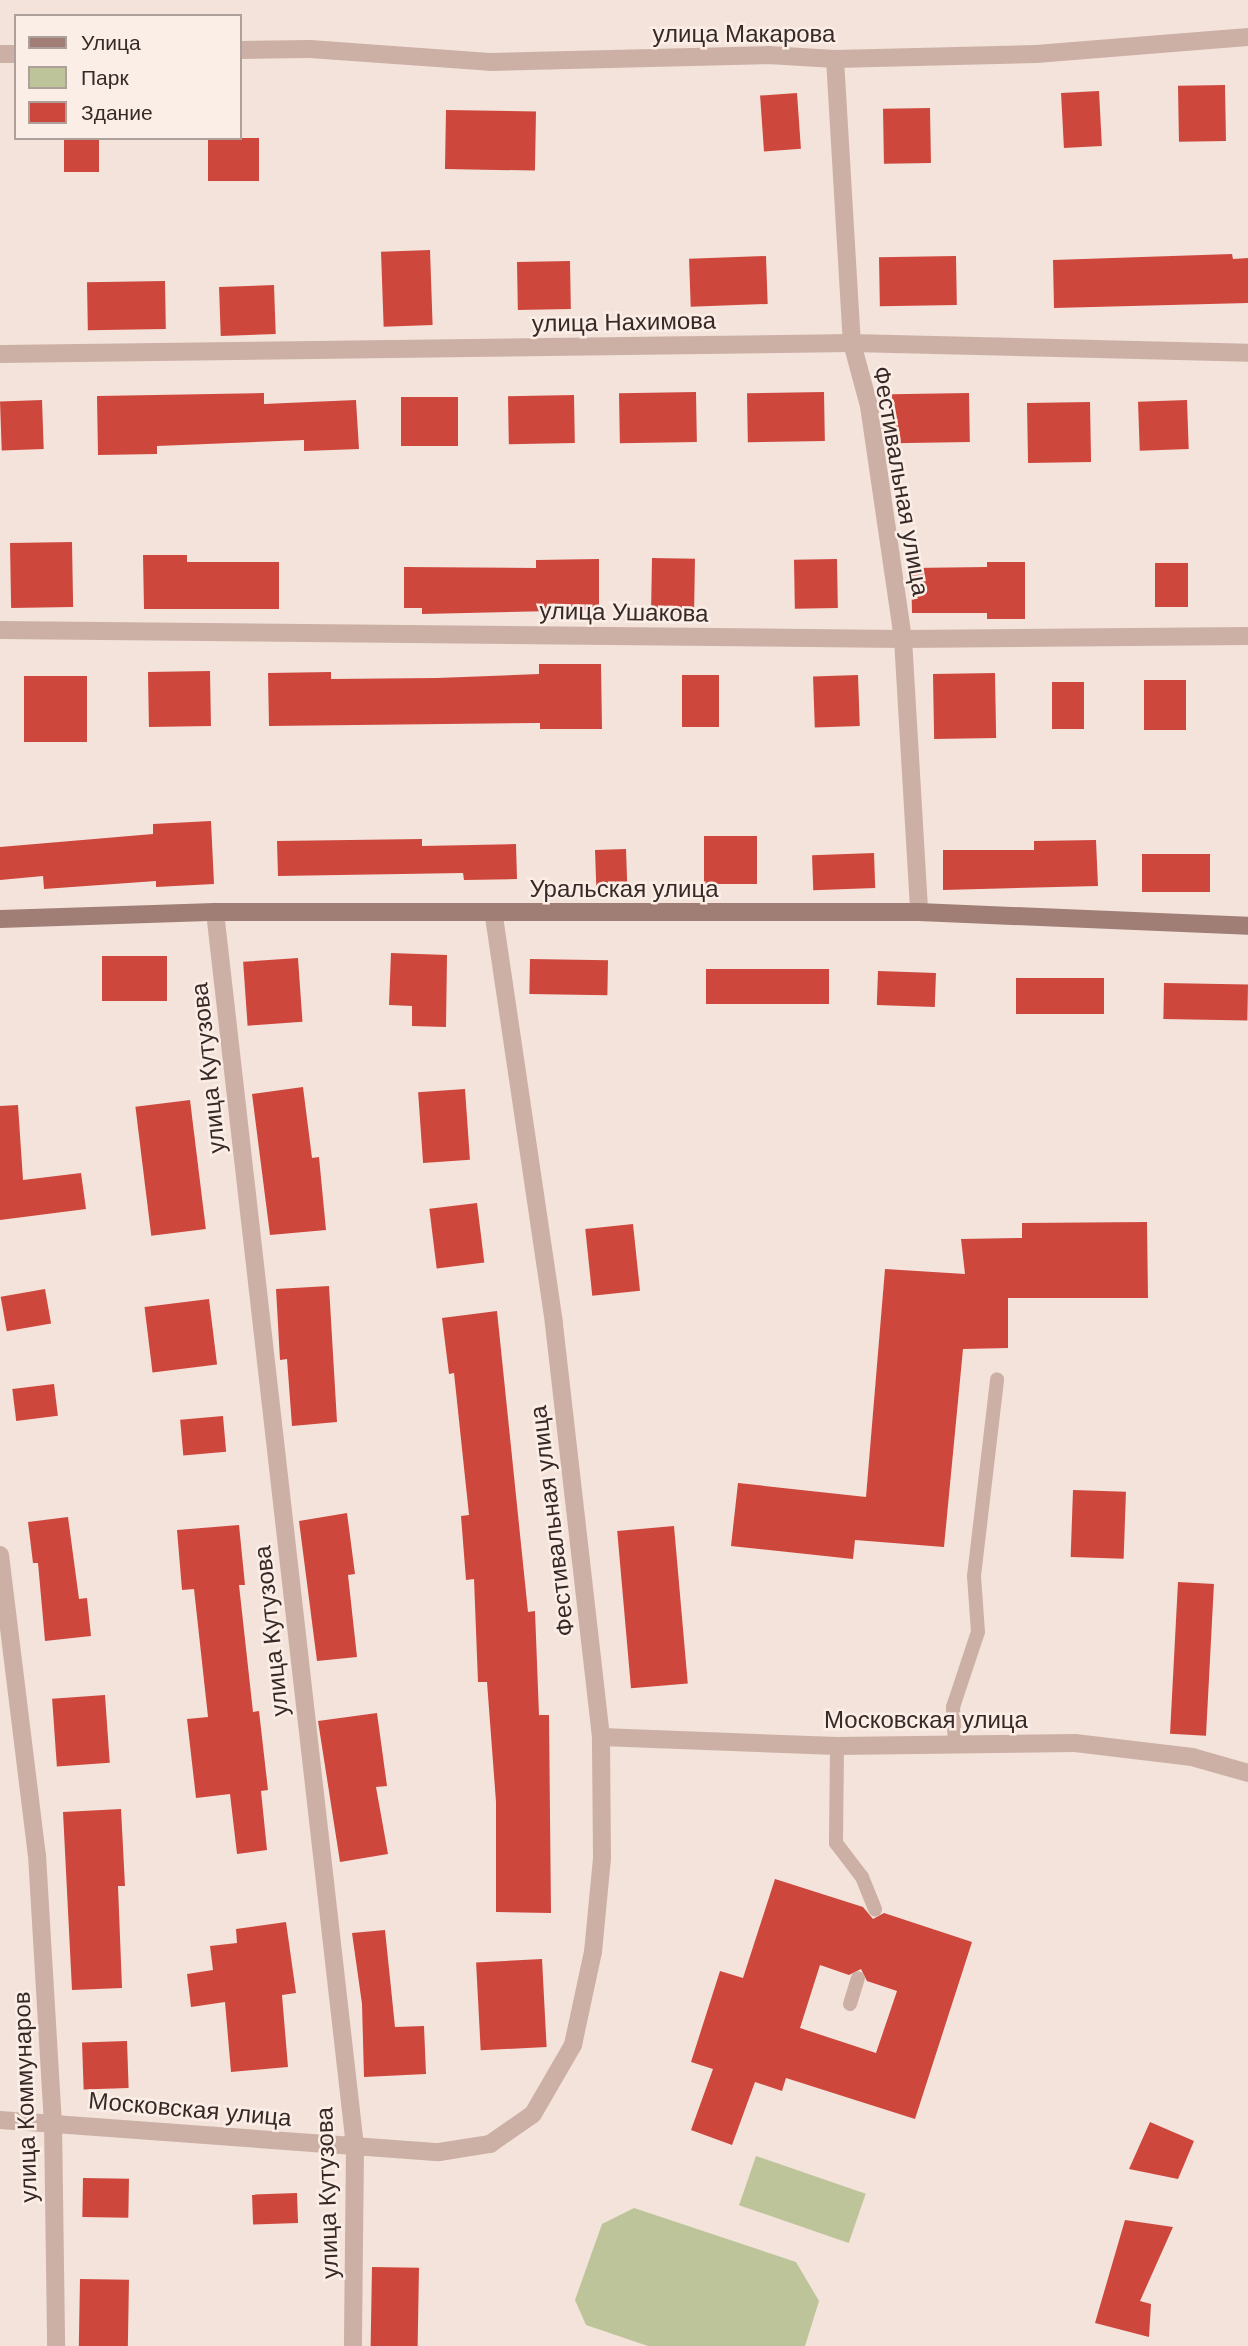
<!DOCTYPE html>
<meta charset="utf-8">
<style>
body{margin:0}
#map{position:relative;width:1248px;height:2346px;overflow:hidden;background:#f3e3da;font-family:"DM Sans",sans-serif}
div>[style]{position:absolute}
.green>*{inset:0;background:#bdc499;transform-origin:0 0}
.building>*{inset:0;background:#ce473d;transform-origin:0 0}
.lane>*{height:14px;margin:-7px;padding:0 7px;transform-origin:7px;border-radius:7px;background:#ccb0a5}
.street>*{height:18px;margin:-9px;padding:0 9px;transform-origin:9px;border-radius:9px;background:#ccb0a5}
.secondary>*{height:18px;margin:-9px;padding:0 9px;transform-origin:9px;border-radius:9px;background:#a07e76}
span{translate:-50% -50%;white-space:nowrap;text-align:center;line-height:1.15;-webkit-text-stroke:5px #fbeee7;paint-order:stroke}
.street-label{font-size:24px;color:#382927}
.legend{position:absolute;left:14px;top:14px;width:228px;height:126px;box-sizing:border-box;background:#fbeee7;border:2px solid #ad9f9a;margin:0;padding:9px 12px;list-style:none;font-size:21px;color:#382927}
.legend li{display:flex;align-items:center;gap:14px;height:35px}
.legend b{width:35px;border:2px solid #ad9f9a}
</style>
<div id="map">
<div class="green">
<i style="left:756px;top:2156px;width:116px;height:52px;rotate:19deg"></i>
<i style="clip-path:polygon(634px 2208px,796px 2262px,819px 2301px,805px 2346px,648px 2346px,586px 2325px,575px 2300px,602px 2224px)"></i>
</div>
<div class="building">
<i style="left:1225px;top:85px;width:56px;height:47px;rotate:89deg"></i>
<i style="left:1099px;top:91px;width:55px;height:38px;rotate:87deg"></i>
<i style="left:797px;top:93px;width:56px;height:37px;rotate:86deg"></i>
<i style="left:930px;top:108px;width:55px;height:47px;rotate:89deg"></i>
<i style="left:446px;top:110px;width:90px;height:59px;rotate:1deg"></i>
<i style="left:64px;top:138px;width:35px;height:34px"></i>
<i style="left:208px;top:138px;width:51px;height:43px"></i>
<i style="left:430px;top:250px;width:75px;height:49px;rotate:88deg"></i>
<i style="clip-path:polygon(1232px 254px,1233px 259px,1248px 258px,1248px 303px,1054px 308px,1053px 260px)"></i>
<i style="left:766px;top:256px;width:48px;height:77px;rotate:88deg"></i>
<i style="left:956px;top:256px;width:49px;height:77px;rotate:89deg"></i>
<i style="left:570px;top:261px;width:48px;height:53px;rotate:89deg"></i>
<i style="left:165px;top:281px;width:48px;height:78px;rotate:89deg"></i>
<i style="left:274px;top:285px;width:49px;height:55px;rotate:88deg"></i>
<i style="left:696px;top:392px;width:50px;height:77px;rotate:89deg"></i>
<i style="left:824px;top:392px;width:49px;height:77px;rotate:89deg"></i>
<i style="clip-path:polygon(264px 393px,264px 404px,356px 400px,359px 449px,304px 451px,304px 440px,157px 446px,157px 454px,98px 455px,97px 396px)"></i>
<i style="left:969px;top:393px;width:49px;height:77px;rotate:89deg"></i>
<i style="left:574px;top:395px;width:48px;height:66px;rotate:89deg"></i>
<i style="left:458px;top:397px;width:49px;height:57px;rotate:90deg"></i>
<i style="left:42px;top:400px;width:49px;height:42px;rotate:88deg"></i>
<i style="left:1187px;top:400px;width:49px;height:49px;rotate:88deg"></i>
<i style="left:1090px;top:402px;width:60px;height:63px;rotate:89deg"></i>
<i style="left:72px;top:542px;width:65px;height:62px;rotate:89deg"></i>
<i style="clip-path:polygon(143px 555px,187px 555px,187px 562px,279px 562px,279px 609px,144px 609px)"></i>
<i style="left:652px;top:558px;width:43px;height:54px;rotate:1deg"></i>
<i style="clip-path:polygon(599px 559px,599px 610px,422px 614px,422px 608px,404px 608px,404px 567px,536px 568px,536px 560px)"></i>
<i style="left:837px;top:559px;width:49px;height:43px;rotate:89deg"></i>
<i style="clip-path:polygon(987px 562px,1025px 562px,1025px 619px,987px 619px,987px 613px,912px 613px,911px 568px,987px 567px)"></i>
<i style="left:1155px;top:563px;width:33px;height:44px"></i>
<i style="clip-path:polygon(539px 664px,601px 664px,602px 729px,540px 729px,540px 723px,269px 726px,268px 673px,331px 672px,331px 679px,437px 678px,539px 674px)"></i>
<i style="left:210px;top:671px;width:55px;height:62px;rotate:89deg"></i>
<i style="left:995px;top:673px;width:65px;height:62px;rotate:89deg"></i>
<i style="left:682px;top:675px;width:37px;height:52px"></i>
<i style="left:858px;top:675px;width:51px;height:45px;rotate:88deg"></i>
<i style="left:87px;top:676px;width:66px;height:63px;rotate:90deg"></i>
<i style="left:1144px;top:680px;width:42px;height:50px"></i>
<i style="left:1052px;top:682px;width:32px;height:47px"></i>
<i style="clip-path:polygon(211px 821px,214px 884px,156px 887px,156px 881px,44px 889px,43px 876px,0 880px,0 847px,153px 834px,153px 824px)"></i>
<i style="left:704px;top:836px;width:53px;height:48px"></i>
<i style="clip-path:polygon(422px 839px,422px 846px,516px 844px,517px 879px,464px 880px,463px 873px,278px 876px,277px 841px)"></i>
<i style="clip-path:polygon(1096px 840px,1098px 886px,943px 890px,943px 850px,1034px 850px,1034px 841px)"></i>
<i style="left:626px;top:849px;width:36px;height:31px;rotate:88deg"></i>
<i style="left:874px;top:853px;width:35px;height:62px;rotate:88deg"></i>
<i style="left:1210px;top:854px;width:38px;height:68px;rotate:90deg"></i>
<i style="clip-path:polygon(391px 953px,447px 955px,446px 1027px,412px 1026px,412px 1006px,389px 1005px)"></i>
<i style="left:167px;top:956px;width:45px;height:65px;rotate:90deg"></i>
<i style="left:298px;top:958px;width:64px;height:55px;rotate:86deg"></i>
<i style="left:530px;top:959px;width:78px;height:35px;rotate:1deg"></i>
<i style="left:706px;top:969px;width:123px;height:35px"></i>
<i style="left:878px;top:971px;width:58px;height:34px;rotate:2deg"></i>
<i style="left:1104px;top:978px;width:36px;height:88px;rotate:90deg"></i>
<i style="left:1164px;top:983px;width:84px;height:36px;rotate:1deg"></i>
<i style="clip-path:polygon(303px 1087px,312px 1158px,319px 1157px,326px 1230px,270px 1235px,252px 1094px)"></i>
<i style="left:465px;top:1089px;width:71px;height:47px;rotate:86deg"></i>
<i style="left:190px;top:1100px;width:130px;height:55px;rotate:83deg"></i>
<i style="clip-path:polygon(18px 1105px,23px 1180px,81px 1173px,86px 1209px,0 1220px,0 1106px)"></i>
<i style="left:477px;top:1203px;width:60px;height:48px;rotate:83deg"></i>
<i style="clip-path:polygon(1147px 1222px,1148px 1298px,1008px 1298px,1008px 1348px,963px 1349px,944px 1547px,855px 1540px,853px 1559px,731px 1546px,738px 1483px,866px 1497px,885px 1269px,965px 1274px,961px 1239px,1022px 1238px,1022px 1223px)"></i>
<i style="left:633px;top:1224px;width:67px;height:48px;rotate:84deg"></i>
<i style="clip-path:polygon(329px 1286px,337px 1422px,292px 1426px,287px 1359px,280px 1360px,276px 1289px)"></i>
<i style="left:45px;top:1289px;width:35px;height:45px;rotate:80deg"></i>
<i style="left:209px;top:1299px;width:66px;height:65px;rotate:83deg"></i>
<i style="clip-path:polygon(497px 1311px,528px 1612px,535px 1611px,539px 1715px,549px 1715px,551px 1913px,496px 1912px,496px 1802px,487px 1682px,478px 1682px,474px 1579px,466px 1580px,461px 1516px,469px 1515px,454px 1373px,449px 1374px,442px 1318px)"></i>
<i style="left:54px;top:1384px;width:32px;height:42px;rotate:83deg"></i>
<i style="left:223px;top:1416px;width:36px;height:43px;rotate:85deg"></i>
<i style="left:1073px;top:1490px;width:53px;height:67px;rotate:2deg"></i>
<i style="clip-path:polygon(347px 1513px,355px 1574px,348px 1575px,357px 1657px,317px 1661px,299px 1521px)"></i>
<i style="clip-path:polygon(68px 1517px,79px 1599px,87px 1598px,91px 1636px,45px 1641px,38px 1563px,33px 1563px,28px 1522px)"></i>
<i style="clip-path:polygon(239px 1525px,245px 1585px,239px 1585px,253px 1712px,259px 1711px,268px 1790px,261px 1791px,267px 1850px,237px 1854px,230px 1794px,196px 1798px,187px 1719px,208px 1717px,194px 1589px,182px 1590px,177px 1530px)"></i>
<i style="left:674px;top:1526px;width:158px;height:57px;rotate:85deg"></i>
<i style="left:1178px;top:1582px;width:36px;height:152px;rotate:3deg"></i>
<i style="left:105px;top:1695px;width:68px;height:53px;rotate:86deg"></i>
<i style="clip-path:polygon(377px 1713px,387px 1786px,376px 1787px,388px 1854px,340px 1862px,318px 1721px)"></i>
<i style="clip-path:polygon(121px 1809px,125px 1886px,118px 1886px,122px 1988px,72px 1990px,63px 1812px)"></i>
<i style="clip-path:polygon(evenodd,775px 1879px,863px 1907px,873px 1919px,884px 1913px,972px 1942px,915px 2119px,786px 2078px,782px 2091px,755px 2082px,732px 2145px,691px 2130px,713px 2069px,691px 2062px,720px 1971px,743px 1978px,775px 1879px,820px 1965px,849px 1975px,861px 1969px,867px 1981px,897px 1991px,876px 2053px,800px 2028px,820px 1965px)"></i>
<i style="clip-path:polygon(286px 1922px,296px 1993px,282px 1995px,288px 2067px,231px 2072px,225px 2002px,191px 2007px,187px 1974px,213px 1970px,210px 1946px,237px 1943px,236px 1929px)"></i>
<i style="clip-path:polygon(385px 1930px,395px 2027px,424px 2026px,426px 2074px,364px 2077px,362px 2004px,352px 1933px)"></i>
<i style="left:542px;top:1959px;width:88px;height:66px;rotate:87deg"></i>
<i style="left:127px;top:2041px;width:47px;height:45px;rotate:88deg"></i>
<i style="clip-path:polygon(1150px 2122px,1194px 2141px,1178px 2179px,1129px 2169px)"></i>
<i style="left:83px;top:2178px;width:46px;height:39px;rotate:1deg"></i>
<i style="left:297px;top:2193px;width:30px;height:45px;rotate:88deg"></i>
<i style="clip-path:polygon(1125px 2220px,1173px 2227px,1140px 2301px,1151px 2304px,1149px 2337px,1095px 2323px)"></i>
<i style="left:372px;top:2267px;width:47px;height:79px;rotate:1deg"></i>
<i style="left:80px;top:2279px;width:49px;height:67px;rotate:1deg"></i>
</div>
<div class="lane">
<i style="left:955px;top:1745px;width:38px;rotate:-93deg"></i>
<i style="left:953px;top:1707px;width:79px;rotate:-71.6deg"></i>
<i style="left:978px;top:1632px;width:56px;rotate:-94.1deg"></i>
<i style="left:974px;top:1576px;width:198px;rotate:-83.3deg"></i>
<i style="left:837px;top:1746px;width:97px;rotate:90.6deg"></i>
<i style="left:836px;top:1843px;width:43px;rotate:52.6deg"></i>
<i style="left:862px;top:1877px;width:35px;rotate:68deg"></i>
<i style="left:850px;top:2004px;width:27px;rotate:-73deg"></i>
</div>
<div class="street">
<i style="left:240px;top:50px;width:70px;rotate:-0.8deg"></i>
<i style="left:310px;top:49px;width:180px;rotate:4.1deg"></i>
<i style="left:490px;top:62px;width:278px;rotate:-1.4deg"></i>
<i style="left:768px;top:55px;width:67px;rotate:3.4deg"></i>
<i style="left:835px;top:59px;width:201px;rotate:-1.4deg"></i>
<i style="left:1036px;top:54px;width:213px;rotate:-4.6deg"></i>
<i style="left:0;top:54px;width:16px"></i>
<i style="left:835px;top:59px;width:285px;rotate:86.6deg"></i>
<i style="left:852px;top:343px;width:65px;rotate:74.9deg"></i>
<i style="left:869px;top:406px;width:235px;rotate:81.7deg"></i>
<i style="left:903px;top:639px;width:273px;rotate:86.6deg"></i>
<i style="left:0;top:354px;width:852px;rotate:-0.74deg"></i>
<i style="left:852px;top:343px;width:396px;rotate:1.4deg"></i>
<i style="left:0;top:630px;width:903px;rotate:0.57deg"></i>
<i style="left:903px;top:639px;width:345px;rotate:-0.5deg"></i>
<i style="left:215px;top:912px;width:1243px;rotate:83.53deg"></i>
<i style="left:355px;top:2147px;width:199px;rotate:90.6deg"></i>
<i style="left:0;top:1555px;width:302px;rotate:83deg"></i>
<i style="left:37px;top:1855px;width:267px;rotate:86.6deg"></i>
<i style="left:53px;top:2122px;width:224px;rotate:89.2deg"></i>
<i style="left:601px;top:1737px;width:236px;rotate:2.2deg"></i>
<i style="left:837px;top:1746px;width:238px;rotate:-0.7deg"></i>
<i style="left:1075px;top:1743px;width:118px;rotate:6.8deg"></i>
<i style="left:1192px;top:1757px;width:58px;rotate:15.9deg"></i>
<i style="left:0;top:2120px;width:440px;rotate:4.2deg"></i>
<i style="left:439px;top:2152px;width:52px;rotate:-8.9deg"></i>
<i style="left:490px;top:2144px;width:52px;rotate:-34.9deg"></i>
<i style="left:533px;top:2114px;width:80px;rotate:-59.9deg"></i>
<i style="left:573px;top:2045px;width:95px;rotate:-77.9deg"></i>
<i style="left:593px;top:1952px;width:94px;rotate:-84.5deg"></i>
<i style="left:602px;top:1858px;width:121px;rotate:-90.5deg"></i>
<i style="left:601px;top:1737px;width:417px;rotate:-96.5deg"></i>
<i style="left:554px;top:1323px;width:412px;rotate:-98.4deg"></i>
</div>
<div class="secondary">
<i style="left:0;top:919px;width:215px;rotate:-1.9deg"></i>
<i style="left:215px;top:912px;width:704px"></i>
<i style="left:919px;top:912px;width:329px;rotate:2.4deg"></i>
</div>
<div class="street-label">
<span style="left:744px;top:34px">улица Макарова</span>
<span style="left:624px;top:322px;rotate:-1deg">улица Нахимова</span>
<span style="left:901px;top:481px;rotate:80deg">Фестивальная улица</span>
<span style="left:624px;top:612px;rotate:1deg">улица Ушакова</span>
<span style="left:624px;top:889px">Уральская улица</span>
<span style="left:208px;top:1068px;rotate:-96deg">улица Кутузова</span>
<span style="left:552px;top:1521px;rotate:-97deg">Фестивальная улица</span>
<span style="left:271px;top:1631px;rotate:-96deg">улица Кутузова</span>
<span style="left:926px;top:1720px">Московская улица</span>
<span style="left:25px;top:2097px;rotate:-92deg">улица Коммунаров</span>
<span style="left:190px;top:2109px;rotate:5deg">Московская улица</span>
<span style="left:327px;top:2193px;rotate:-92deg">улица Кутузова</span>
</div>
<ul class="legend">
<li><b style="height:9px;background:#a07e76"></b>Улица</li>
<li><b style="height:19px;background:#bdc499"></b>Парк</li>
<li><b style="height:19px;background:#ce473d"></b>Здание</li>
</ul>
</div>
